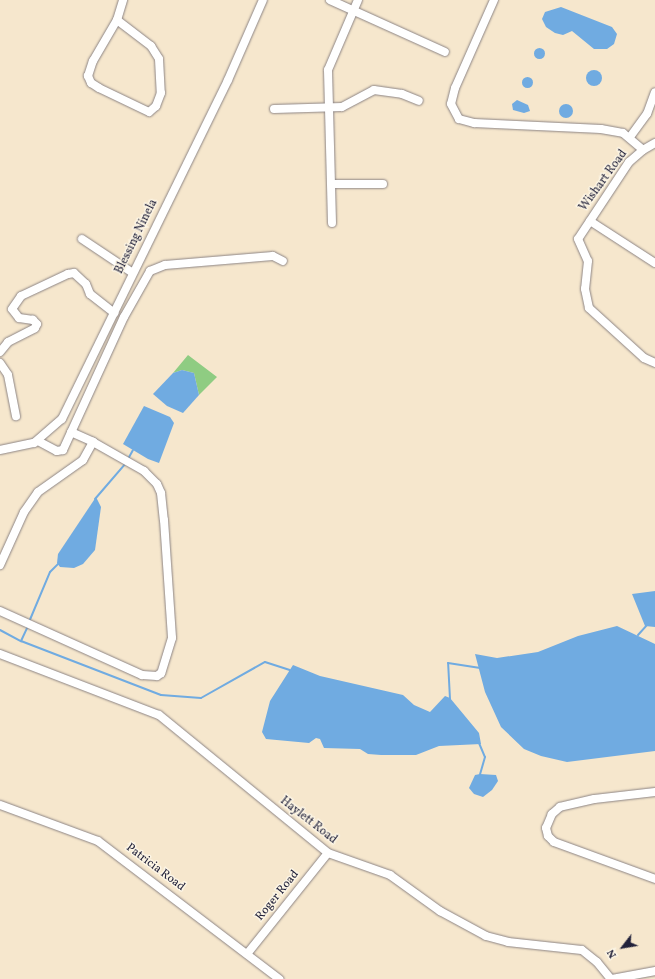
<!DOCTYPE html>
<style>
body{margin:0}
#map{position:relative;width:655px;height:979px;overflow:hidden;background:#f6e7cd;font-family:Vollkorn,serif}
div>[style]{position:absolute}
.green>*{inset:0;background:#8fcc82}
.water>*{inset:0;background:#70abe1}
.round{border-radius:50%}
.stream>*{height:2px;margin:-1px;padding:0 1px;transform-origin:1px;border-radius:1px;background:#70abe1}
.roads{filter:drop-shadow(0 0 1px #8c8484) drop-shadow(0 0 1px #8c8484)}
.minor>*{height:8px;margin:-4px;padding:0 4px;transform-origin:4px;border-radius:4px;background:#fff}
span{translate:-50% -50%;white-space:nowrap;text-align:center;line-height:1.15;-webkit-text-stroke:3px #fcf5e5;paint-order:stroke}
.street-label{font-size:12px;color:#22223b}
.north{position:absolute;left:603px;top:927px;width:40px;height:40px;-webkit-text-stroke:3px #fcf5e5;paint-order:stroke;rotate:239deg;font-size:11px;font-weight:700;line-height:16px;text-align:center;color:#22223b}
.north::after{content:'';display:block;margin:auto;width:14px;height:18px;background:#22223b;clip-path:polygon(50% 0,100% 100%,50% 72%,0 100%)}
</style>
<div id="map">
<div class="green">
<i style="clip-path:polygon(188px 355px,217px 377px,199px 395px,194px 373px,182px 370px,173px 373px)"></i>
</div>
<div class="water">
<i style="clip-path:polygon(561px 7px,612px 27px,617px 34px,614px 44px,607px 49px,594px 49px,572px 31px,563px 35px,555px 33px,546px 27px,542px 19px,545px 12px)"></i>
<i class="round" style="left:533.5px;top:47.5px;width:11px;height:11px"></i>
<i class="round" style="left:586px;top:70px;width:16px;height:16px"></i>
<i class="round" style="left:521.5px;top:76.5px;width:11px;height:11px"></i>
<i style="clip-path:polygon(517px 100px,528px 105px,530px 111px,524px 113px,513px 110px,512px 104px)"></i>
<i class="round" style="left:559px;top:104px;width:14px;height:14px"></i>
<i style="clip-path:polygon(182px 370px,194px 373px,199px 395px,183px 413px,167px 406px,153px 394px,173px 373px)"></i>
<i style="clip-path:polygon(144px 406px,170px 417px,174px 423px,159px 463px,148px 459px,123px 444px)"></i>
<i style="clip-path:polygon(96px 497px,101px 507px,95px 550px,83px 564px,74px 568px,60px 567px,57px 563px,58px 554px)"></i>
<i style="clip-path:polygon(655px 591px,655px 627px,645px 626px,632px 594px)"></i>
<i style="clip-path:polygon(617px 626px,655px 644px,655px 751px,567px 762px,541px 756px,524px 749px,501px 727px,485px 692px,475px 654px,497px 658px,538px 652px,578px 636px)"></i>
<i style="clip-path:polygon(293px 665px,320px 676px,403px 695px,414px 705px,430px 712px,445px 696px,450px 698px,479px 733px,481px 744px,439px 746px,416px 755px,381px 755px,368px 754px,360px 749px,324px 748px,320px 739px,316px 738px,309px 743px,266px 739px,262px 732px,270px 701px)"></i>
<i style="clip-path:polygon(480px 774px,496px 775px,498px 781px,492px 790px,483px 797px,474px 794px,469px 788px,475px 775px)"></i>
</div>
<div class="stream">
<i style="left:128px;top:459px;width:10px;rotate:-61deg"></i>
<i style="left:95px;top:499px;width:48px;rotate:-49.3deg"></i>
<i style="left:29px;top:622px;width:54px;rotate:-67.2deg"></i>
<i style="left:50px;top:572px;width:14px;rotate:-45deg"></i>
<i style="left:0;top:630px;width:24px;rotate:28deg"></i>
<i style="left:21px;top:641px;width:150px;rotate:21.1deg"></i>
<i style="left:161px;top:695px;width:40px;rotate:4.3deg"></i>
<i style="left:201px;top:698px;width:73px;rotate:-29.4deg"></i>
<i style="left:265px;top:662px;width:26px;rotate:18deg"></i>
<i style="left:638px;top:635px;width:13px;rotate:-48deg"></i>
<i style="left:21px;top:641px;width:17px;rotate:-65deg"></i>
<i style="left:450px;top:699px;width:36px;rotate:-93deg"></i>
<i style="left:448px;top:663px;width:31px;rotate:9deg"></i>
<i style="left:479px;top:743px;width:15px;rotate:67deg"></i>
<i style="left:485px;top:757px;width:18px;rotate:106deg"></i>
</div>
<div class="roads">
<div class="minor">
<i style="left:330px;top:0;width:126px;rotate:24.3deg"></i>
<i style="left:494px;top:0;width:96px;rotate:113.9deg"></i>
<i style="left:455px;top:88px;width:16px;rotate:104deg"></i>
<i style="left:451px;top:104px;width:17px;rotate:62deg"></i>
<i style="left:459px;top:119px;width:16px;rotate:15deg"></i>
<i style="left:474px;top:123px;width:127px;rotate:2.7deg"></i>
<i style="left:601px;top:129px;width:22px;rotate:10deg"></i>
<i style="left:623px;top:133px;width:26px;rotate:40deg"></i>
<i style="left:117px;top:20px;width:43px;rotate:37.4deg"></i>
<i style="left:151px;top:46px;width:15px;rotate:58deg"></i>
<i style="left:159px;top:59px;width:34px;rotate:87deg"></i>
<i style="left:161px;top:93px;width:14px;rotate:111deg"></i>
<i style="left:156px;top:106px;width:9px;rotate:139deg"></i>
<i style="left:149px;top:112px;width:55px;rotate:-154.4deg"></i>
<i style="left:99px;top:88px;width:9px;rotate:-148deg"></i>
<i style="left:91px;top:83px;width:8px;rotate:-113deg"></i>
<i style="left:88px;top:76px;width:16px;rotate:-72deg"></i>
<i style="left:93px;top:61px;width:48px;rotate:-59.7deg"></i>
<i style="left:117px;top:20px;width:21px;rotate:-73deg"></i>
<i style="left:274px;top:109px;width:68px;rotate:-1.7deg"></i>
<i style="left:342px;top:107px;width:36px;rotate:-28deg"></i>
<i style="left:374px;top:90px;width:28px;rotate:8deg"></i>
<i style="left:402px;top:94px;width:18px;rotate:22deg"></i>
<i style="left:630px;top:137px;width:29px;rotate:-54deg"></i>
<i style="left:647px;top:114px;width:23px;rotate:-70deg"></i>
<i style="left:655px;top:143px;width:14px;rotate:150deg"></i>
<i style="left:643px;top:150px;width:18px;rotate:139deg"></i>
<i style="left:629px;top:162px;width:92px;rotate:123.5deg"></i>
<i style="left:578px;top:239px;width:24px;rotate:66deg"></i>
<i style="left:588px;top:261px;width:28px;rotate:96deg"></i>
<i style="left:585px;top:289px;width:19px;rotate:78deg"></i>
<i style="left:589px;top:308px;width:74px;rotate:42.3deg"></i>
<i style="left:644px;top:358px;width:12px;rotate:24deg"></i>
<i style="left:333px;top:184px;width:50px"></i>
<i style="left:590px;top:221px;width:77px;rotate:32.9deg"></i>
<i style="left:332px;top:223px;width:153px;rotate:-91.5deg"></i>
<i style="left:328px;top:70px;width:76px;rotate:-66.8deg"></i>
<i style="left:82px;top:239px;width:61px;rotate:33.7deg"></i>
<i style="left:0;top:352px;width:13px;rotate:-51deg"></i>
<i style="left:8px;top:342px;width:30px;rotate:-27deg"></i>
<i style="left:35px;top:328px;width:4px;rotate:-63deg"></i>
<i style="left:37px;top:324px;width:6px;rotate:-135deg"></i>
<i style="left:33px;top:320px;width:14px;rotate:-172deg"></i>
<i style="left:19px;top:318px;width:11px;rotate:-128deg"></i>
<i style="left:12px;top:309px;width:16px;rotate:-55deg"></i>
<i style="left:21px;top:296px;width:52px;rotate:-25.1deg"></i>
<i style="left:68px;top:274px;width:6px;rotate:-9deg"></i>
<i style="left:74px;top:273px;width:16px;rotate:43deg"></i>
<i style="left:86px;top:284px;width:11px;rotate:68deg"></i>
<i style="left:90px;top:294px;width:31px;rotate:38deg"></i>
<i style="left:0;top:363px;width:14px;rotate:56deg"></i>
<i style="left:8px;top:375px;width:42px;rotate:79deg"></i>
<i style="left:71px;top:432px;width:24px;rotate:24deg"></i>
<i style="left:38px;top:441px;width:21px;rotate:28deg"></i>
<i style="left:57px;top:451px;width:6px;rotate:-9deg"></i>
<i style="left:63px;top:450px;width:146px;rotate:-65.4deg"></i>
<i style="left:124px;top:317px;width:53px;rotate:-60.5deg"></i>
<i style="left:150px;top:271px;width:16px;rotate:-22deg"></i>
<i style="left:165px;top:265px;width:108px;rotate:-4.8deg"></i>
<i style="left:273px;top:256px;width:11px;rotate:27deg"></i>
<i style="left:0;top:450px;width:35px;rotate:-12deg"></i>
<i style="left:34px;top:443px;width:37px;rotate:-41deg"></i>
<i style="left:62px;top:419px;width:377px;rotate:-63.9deg"></i>
<i style="left:228px;top:80px;width:87px;rotate:-66.4deg"></i>
<i style="left:0;top:565px;width:58px;rotate:-65.6deg"></i>
<i style="left:24px;top:512px;width:24px;rotate:-55deg"></i>
<i style="left:38px;top:492px;width:55px;rotate:-35.4deg"></i>
<i style="left:83px;top:460px;width:21px;rotate:-61deg"></i>
<i style="left:93px;top:442px;width:59px;rotate:29.6deg"></i>
<i style="left:144px;top:471px;width:18px;rotate:45deg"></i>
<i style="left:157px;top:484px;width:10px;rotate:66deg"></i>
<i style="left:161px;top:493px;width:27px;rotate:84deg"></i>
<i style="left:164px;top:520px;width:118px;rotate:86.1deg"></i>
<i style="left:172px;top:638px;width:37px;rotate:107deg"></i>
<i style="left:161px;top:673px;width:5px;rotate:143deg"></i>
<i style="left:157px;top:676px;width:15px;rotate:-176deg"></i>
<i style="left:142px;top:675px;width:156px;rotate:-155.7deg"></i>
<i style="left:0;top:654px;width:170px;rotate:21deg"></i>
<i style="left:159px;top:715px;width:218px;rotate:39.2deg"></i>
<i style="left:328px;top:853px;width:66px;rotate:19.5deg"></i>
<i style="left:390px;top:875px;width:62px;rotate:35.8deg"></i>
<i style="left:440px;top:911px;width:52px;rotate:28.5deg"></i>
<i style="left:486px;top:936px;width:23px;rotate:15deg"></i>
<i style="left:508px;top:942px;width:74px;rotate:6.2deg"></i>
<i style="left:582px;top:950px;width:19px;rotate:39deg"></i>
<i style="left:597px;top:962px;width:22px;rotate:51deg"></i>
<i style="left:655px;top:792px;width:61px;rotate:173.5deg"></i>
<i style="left:594px;top:799px;width:35px;rotate:167deg"></i>
<i style="left:560px;top:807px;width:11px;rotate:139deg"></i>
<i style="left:552px;top:814px;width:15px;rotate:113deg"></i>
<i style="left:546px;top:828px;width:8px;rotate:76deg"></i>
<i style="left:548px;top:836px;width:8px;rotate:45deg"></i>
<i style="left:554px;top:842px;width:108px;rotate:20.1deg"></i>
<i style="left:0;top:805px;width:104px;rotate:20.2deg"></i>
<i style="left:98px;top:841px;width:228px;rotate:37.3deg"></i>
<i style="left:247px;top:954px;width:129px;rotate:-51.3deg"></i>
<i style="left:612px;top:979px;width:44px;rotate:-10.5deg"></i>
</div>
</div>
<div class="street-label">
<span style="left:604px;top:181px;rotate:-54deg">Wishart Road</span>
<span style="left:137px;top:237px;rotate:-64deg">Blessing Ninela</span>
<span style="left:308px;top:821px;rotate:38deg">Haylett Road</span>
<span style="left:155px;top:868px;rotate:37deg">Patricia Road</span>
<span style="left:278px;top:896px;rotate:-51deg">Roger Road</span>
</div>
<div class="north">N</div>
</div>
